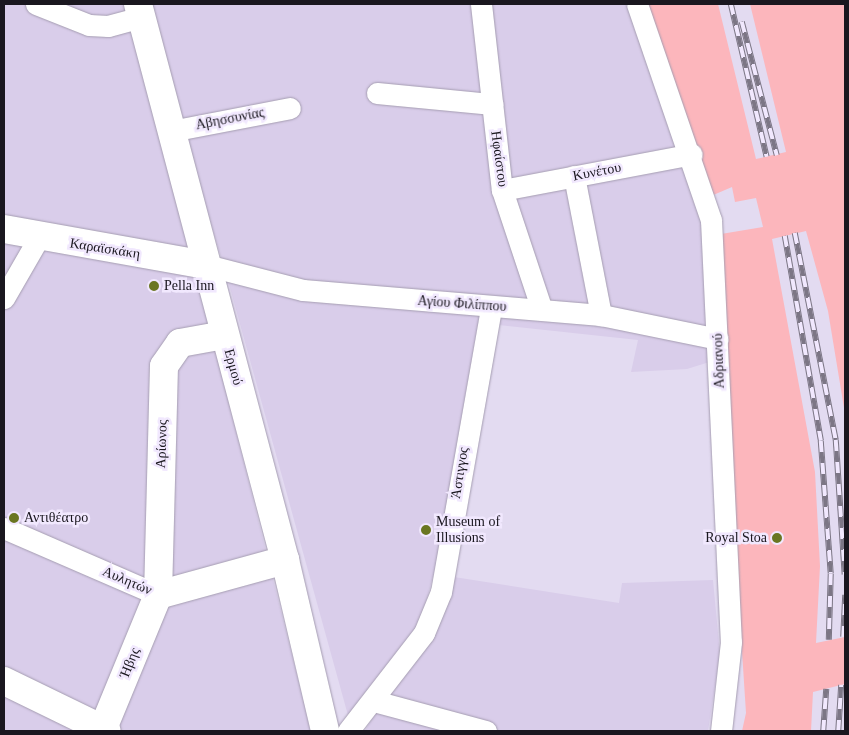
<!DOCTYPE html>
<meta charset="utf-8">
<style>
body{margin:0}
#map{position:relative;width:849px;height:735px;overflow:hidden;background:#e3dbf1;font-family:Georgia,serif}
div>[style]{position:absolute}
.built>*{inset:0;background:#d9cdea}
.green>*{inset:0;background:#fcb6bc}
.roads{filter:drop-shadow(0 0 1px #a59db1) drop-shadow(0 0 1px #a59db1)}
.pedestrian>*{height:21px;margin:-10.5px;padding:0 10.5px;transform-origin:10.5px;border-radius:10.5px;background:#fff}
.minor>*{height:28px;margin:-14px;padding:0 14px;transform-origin:14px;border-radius:14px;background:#fff}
.tertiary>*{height:28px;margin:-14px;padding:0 14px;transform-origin:14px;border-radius:14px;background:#fff}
.rail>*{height:5.5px;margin-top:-2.75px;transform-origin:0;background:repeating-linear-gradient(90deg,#f1e8fe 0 11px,#7c7685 0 22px);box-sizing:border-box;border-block:1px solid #7c7685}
.dots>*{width:14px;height:14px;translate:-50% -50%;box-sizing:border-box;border:2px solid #f1e8fe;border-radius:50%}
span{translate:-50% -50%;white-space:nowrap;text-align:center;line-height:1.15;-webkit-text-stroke:5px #f1e8fe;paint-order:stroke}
.street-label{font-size:14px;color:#1a171f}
.poi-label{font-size:14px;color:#1a171f}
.left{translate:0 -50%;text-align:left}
.right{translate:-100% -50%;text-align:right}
.frame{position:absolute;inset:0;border:5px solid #1a171f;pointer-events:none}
</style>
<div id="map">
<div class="built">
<i style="clip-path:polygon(4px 4px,129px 4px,311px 731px,4px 731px)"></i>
<i style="clip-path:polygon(144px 4px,636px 4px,706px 199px,719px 359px,687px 369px,631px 372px,638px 340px,499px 325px,421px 622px,349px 719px,227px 277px)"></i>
<i style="clip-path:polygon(454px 577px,619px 603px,622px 583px,713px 580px,720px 654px,708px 731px,365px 731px)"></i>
</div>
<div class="green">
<i style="clip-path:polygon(641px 4px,718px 4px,756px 159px,786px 152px,750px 4px,845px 4px,845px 414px,828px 311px,806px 231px,772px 239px,815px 472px,820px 566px,816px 643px,845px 637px,845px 684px,813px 692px,811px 731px,742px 731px,746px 713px,715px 235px,763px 227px,756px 198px,735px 202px,732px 187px,711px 196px)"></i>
</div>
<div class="roads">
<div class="pedestrian">
<i style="left:36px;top:4px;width:57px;rotate:21.6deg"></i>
<i style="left:89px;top:25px;width:19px;rotate:3deg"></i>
<i style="left:108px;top:26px;width:34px;rotate:-15deg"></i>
<i style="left:481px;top:4px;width:187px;rotate:83.6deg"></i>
<i style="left:502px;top:190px;width:126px;rotate:71.6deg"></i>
<i style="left:637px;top:4px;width:228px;rotate:71.1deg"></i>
<i style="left:711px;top:220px;width:422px;rotate:87.3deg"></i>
<i style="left:731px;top:642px;width:90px;rotate:96.4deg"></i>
<i style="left:377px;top:93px;width:116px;rotate:5.5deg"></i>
<i style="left:171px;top:131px;width:121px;rotate:-10.9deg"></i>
<i style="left:574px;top:176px;width:142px;rotate:79deg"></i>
<i style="left:502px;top:190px;width:193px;rotate:-10.7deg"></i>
<i style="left:206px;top:265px;width:100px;rotate:14.5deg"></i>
<i style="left:303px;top:290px;width:299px;rotate:4.8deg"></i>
<i style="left:601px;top:315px;width:119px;rotate:11.6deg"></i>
<i style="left:4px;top:298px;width:68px;rotate:-60deg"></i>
<i style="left:4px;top:528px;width:168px;rotate:23.5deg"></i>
<i style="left:374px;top:701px;width:116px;rotate:15deg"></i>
<i style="left:348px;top:731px;width:124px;rotate:-52.2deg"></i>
<i style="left:424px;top:633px;width:44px;rotate:-67.5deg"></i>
<i style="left:441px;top:592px;width:289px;rotate:-80deg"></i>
</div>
<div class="minor">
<i style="left:4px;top:229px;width:205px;rotate:10.1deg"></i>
<i style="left:158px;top:595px;width:132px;rotate:-15.4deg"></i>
<i style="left:4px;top:681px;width:114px;rotate:25.9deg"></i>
<i style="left:102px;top:731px;width:147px;rotate:-67.6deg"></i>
<i style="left:158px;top:595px;width:229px;rotate:-88.5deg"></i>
<i style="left:164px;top:366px;width:28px;rotate:-55deg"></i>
<i style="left:180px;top:343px;width:45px;rotate:-10.3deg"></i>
</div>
<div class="tertiary">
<i style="left:138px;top:4px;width:575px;rotate:75.19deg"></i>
<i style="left:285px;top:560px;width:176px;rotate:76.8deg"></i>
</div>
</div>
<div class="rail">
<i style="left:731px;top:4px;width:157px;rotate:76.8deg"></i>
<i style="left:742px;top:22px;width:138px;rotate:75.3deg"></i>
<i style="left:795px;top:233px;width:211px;rotate:78.8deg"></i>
<i style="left:836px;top:440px;width:135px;rotate:86.2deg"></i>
<i style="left:785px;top:236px;width:208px;rotate:80deg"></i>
<i style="left:821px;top:441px;width:133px;rotate:85.7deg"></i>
<i style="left:831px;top:574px;width:66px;rotate:91.7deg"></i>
<i style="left:843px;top:637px;width:42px;rotate:-87.3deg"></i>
<i style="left:823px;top:731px;width:42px;rotate:-85.9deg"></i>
<i style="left:838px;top:731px;width:46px;rotate:-86.3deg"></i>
</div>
<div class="dots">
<i style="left:154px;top:286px;background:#6a7621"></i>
<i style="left:14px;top:518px;background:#6a7621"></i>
<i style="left:426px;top:530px;background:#6a7621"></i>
<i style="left:777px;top:538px;background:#6a7621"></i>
</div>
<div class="street-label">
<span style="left:230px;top:119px;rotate:-11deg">Αβησσυνίας</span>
<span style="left:499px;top:159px;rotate:82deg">Ηφαίστου</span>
<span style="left:597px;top:172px;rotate:-11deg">Κυνέτου</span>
<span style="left:105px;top:249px;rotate:9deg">Καραϊσκάκη</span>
<span style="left:462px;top:304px;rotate:4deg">Αγίου Φιλίππου</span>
<span style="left:719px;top:361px;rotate:-92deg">Αδριανού</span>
<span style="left:233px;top:367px;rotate:75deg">Ερμού</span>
<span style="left:162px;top:444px;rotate:-88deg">Αρίωνος</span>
<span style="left:460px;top:473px;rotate:-81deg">Άστιγγος</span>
<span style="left:127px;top:581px;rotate:23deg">Αυλητών</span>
<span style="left:130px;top:663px;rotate:-68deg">Ήβης</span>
</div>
<div class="poi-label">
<span class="left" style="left:164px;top:286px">Pella Inn</span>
<span class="left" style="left:24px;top:518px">Αντιθέατρο</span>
<span class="left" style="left:436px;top:530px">Museum of<br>Illusions</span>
<span class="right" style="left:767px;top:538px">Royal Stoa</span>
</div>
<div class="frame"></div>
</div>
